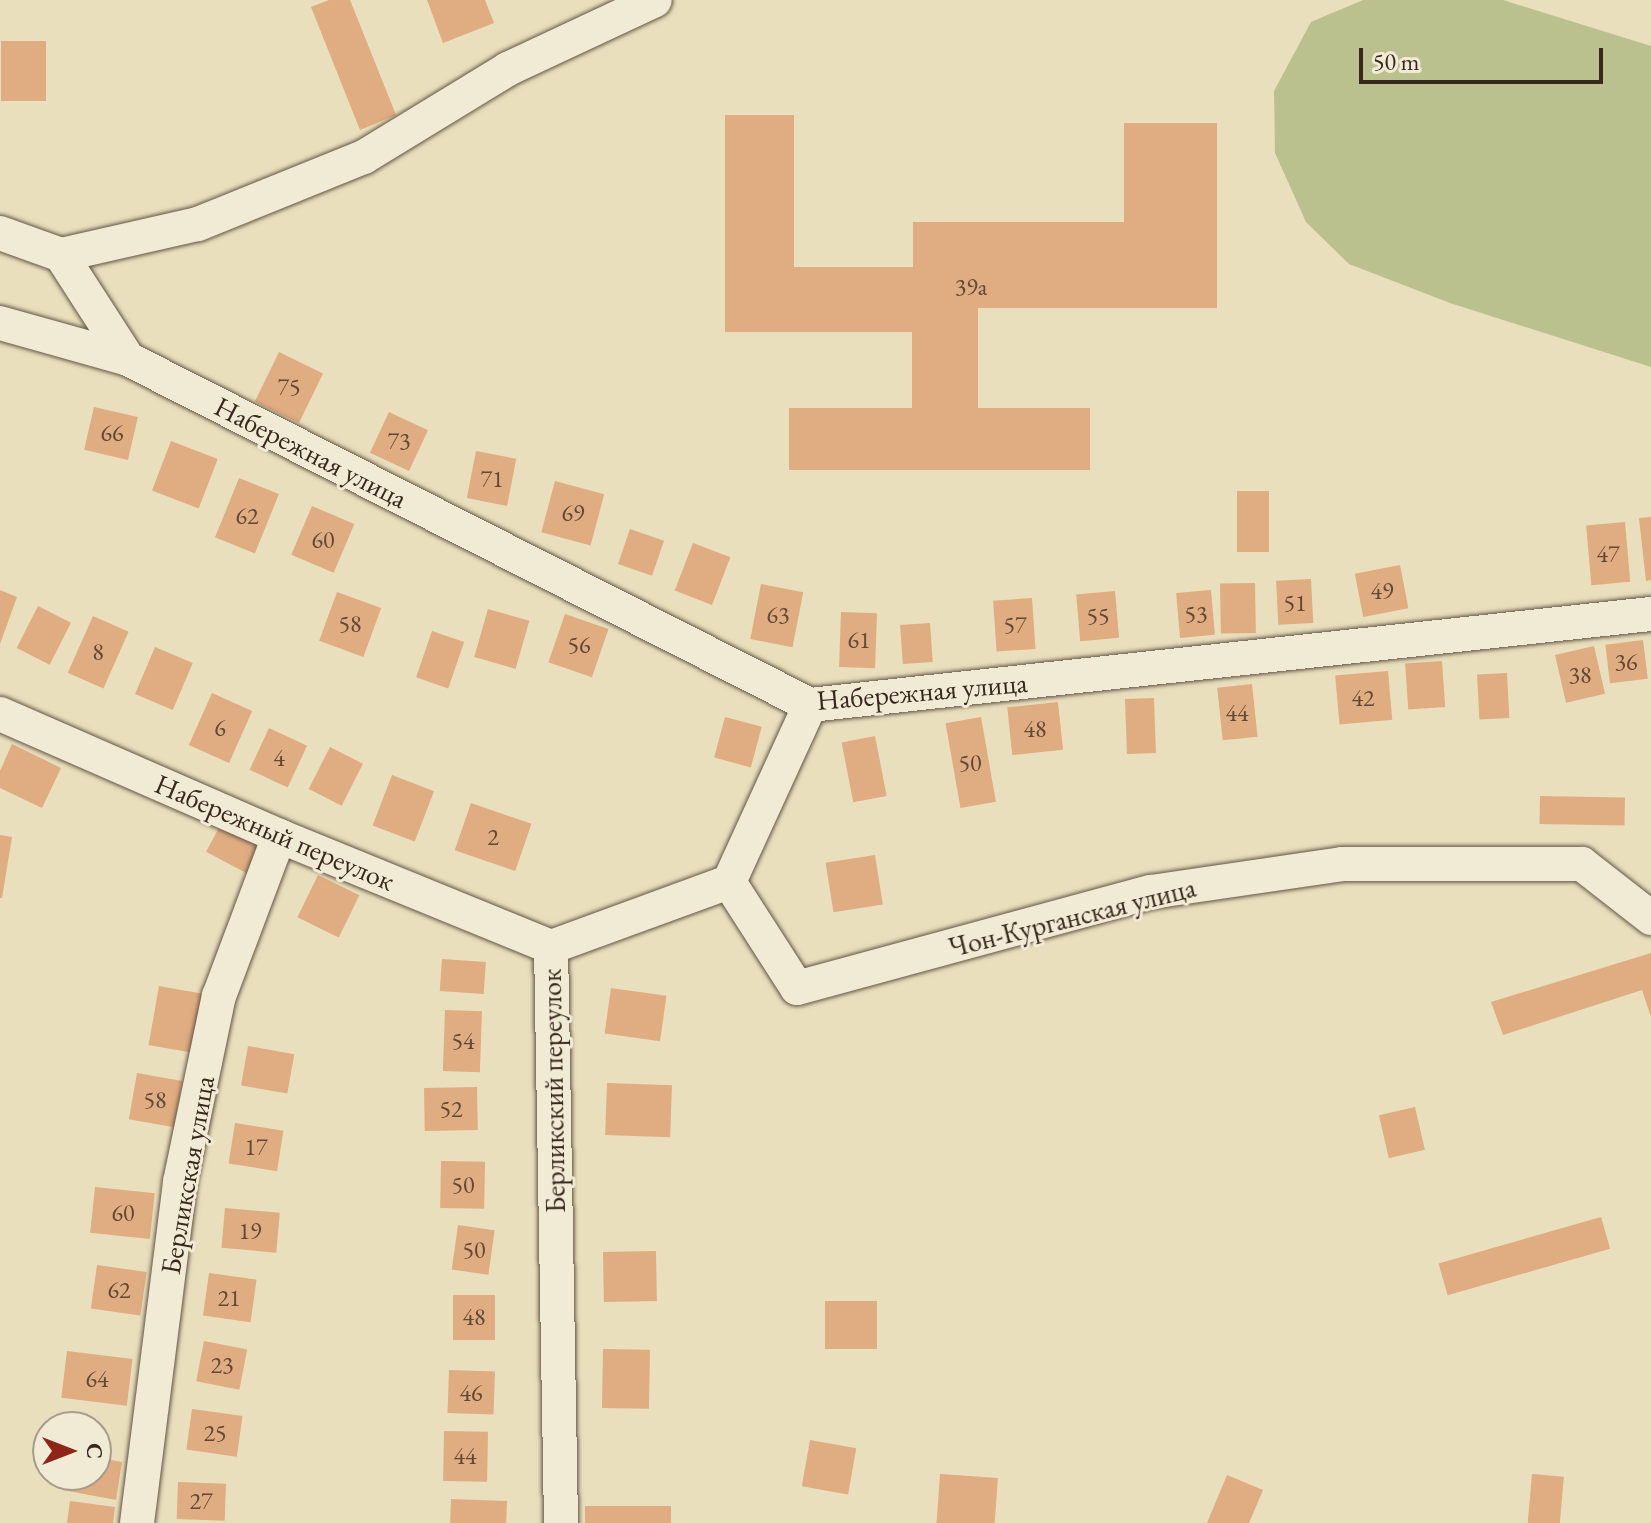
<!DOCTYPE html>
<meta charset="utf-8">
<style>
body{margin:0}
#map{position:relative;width:1651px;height:1523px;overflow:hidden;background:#e9dfbd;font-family:"EB Garamond",serif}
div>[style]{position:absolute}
.green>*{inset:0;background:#bac18e}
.building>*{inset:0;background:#e0ac82;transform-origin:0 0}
.roads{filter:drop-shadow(0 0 2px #645545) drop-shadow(0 0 2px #645545)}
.street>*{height:34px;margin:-17px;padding:0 17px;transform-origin:17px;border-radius:17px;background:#f1ead4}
span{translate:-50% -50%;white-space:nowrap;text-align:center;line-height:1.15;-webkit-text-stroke:6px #f1ead4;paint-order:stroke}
.number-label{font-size:24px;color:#624836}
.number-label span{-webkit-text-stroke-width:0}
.street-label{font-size:28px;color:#38271d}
.north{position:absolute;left:32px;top:1411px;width:80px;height:80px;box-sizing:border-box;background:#f1ead4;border:2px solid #a79c8b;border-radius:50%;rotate:90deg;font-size:22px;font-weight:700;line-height:32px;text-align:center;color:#38271d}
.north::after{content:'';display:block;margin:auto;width:28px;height:36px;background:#8f2418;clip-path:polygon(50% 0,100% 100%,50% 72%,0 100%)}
.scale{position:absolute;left:1359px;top:48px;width:244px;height:36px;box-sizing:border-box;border:4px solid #38271d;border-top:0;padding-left:10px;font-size:24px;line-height:28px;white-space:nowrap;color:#38271d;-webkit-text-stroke:6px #f1ead4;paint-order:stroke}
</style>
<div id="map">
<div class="green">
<i style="clip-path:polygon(1363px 0,1503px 0,1651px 46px,1651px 367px,1450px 303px,1349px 264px,1306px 222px,1275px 153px,1274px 91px,1311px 22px)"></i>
</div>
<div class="building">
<i style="clip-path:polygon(329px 0,350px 0,396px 115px,360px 130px,311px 7px)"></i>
<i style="clip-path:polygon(427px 0,485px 0,494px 23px,443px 43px)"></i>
<i style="left:1px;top:41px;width:45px;height:60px"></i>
<i style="clip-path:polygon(725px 115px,794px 115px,794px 267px,913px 267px,913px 222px,1124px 222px,1124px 123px,1217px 123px,1217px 308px,978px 308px,978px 408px,1090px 408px,1090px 470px,789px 470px,789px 408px,912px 408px,912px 332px,725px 332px)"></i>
<i style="left:279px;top:352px;width:49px;height:55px;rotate:26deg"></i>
<i style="left:94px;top:407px;width:45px;height:44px;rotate:13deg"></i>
<i style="left:389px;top:412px;width:43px;height:45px;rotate:25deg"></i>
<i style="left:171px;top:441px;width:50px;height:53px;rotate:21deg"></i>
<i style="left:476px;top:451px;width:41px;height:48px;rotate:11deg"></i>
<i style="left:239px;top:478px;width:43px;height:64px;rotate:22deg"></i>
<i style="left:555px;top:481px;width:51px;height:53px;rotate:15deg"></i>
<i style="left:1237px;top:491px;width:32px;height:61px"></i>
<i style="left:312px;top:506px;width:46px;height:53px;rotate:23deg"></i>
<i style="clip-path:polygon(1651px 517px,1651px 580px,1646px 581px,1639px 518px)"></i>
<i style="left:1625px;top:522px;width:60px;height:39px;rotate:85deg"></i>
<i style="left:630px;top:529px;width:36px;height:37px;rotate:19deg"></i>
<i style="left:693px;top:543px;width:40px;height:51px;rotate:21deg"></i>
<i style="left:1400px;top:565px;width:44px;height:46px;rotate:79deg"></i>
<i style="left:1311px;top:579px;width:44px;height:35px;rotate:87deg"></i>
<i style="left:1255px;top:583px;width:50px;height:35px;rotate:89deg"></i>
<i style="left:761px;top:584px;width:43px;height:56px;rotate:11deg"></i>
<i style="clip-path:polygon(0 590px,17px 597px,0 644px)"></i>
<i style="left:1211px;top:590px;width:45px;height:35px;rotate:85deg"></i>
<i style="left:1115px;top:591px;width:47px;height:39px;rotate:85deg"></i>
<i style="left:337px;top:592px;width:47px;height:52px;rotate:20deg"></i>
<i style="left:1032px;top:598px;width:51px;height:39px;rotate:86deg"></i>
<i style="left:38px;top:606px;width:37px;height:47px;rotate:27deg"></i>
<i style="left:488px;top:609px;width:43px;height:50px;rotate:16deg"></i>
<i style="left:841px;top:612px;width:36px;height:55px;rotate:2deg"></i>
<i style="left:565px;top:614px;width:46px;height:51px;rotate:19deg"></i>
<i style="left:93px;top:616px;width:39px;height:62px;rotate:24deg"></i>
<i style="left:930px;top:623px;width:39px;height:30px;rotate:86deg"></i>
<i style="left:432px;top:631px;width:34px;height:49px;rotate:19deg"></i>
<i style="left:1643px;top:640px;width:39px;height:38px;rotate:83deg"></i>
<i style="left:1594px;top:646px;width:49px;height:40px;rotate:77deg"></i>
<i style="left:155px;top:647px;width:41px;height:51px;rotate:23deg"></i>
<i style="left:1442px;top:661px;width:46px;height:37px;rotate:86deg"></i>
<i style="left:1388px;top:671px;width:49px;height:53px;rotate:85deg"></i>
<i style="left:1507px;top:673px;width:45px;height:30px;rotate:87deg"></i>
<i style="left:1252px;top:684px;width:53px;height:35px;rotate:84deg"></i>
<i style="left:212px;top:693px;width:44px;height:57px;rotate:24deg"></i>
<i style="left:1154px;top:698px;width:55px;height:29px;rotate:88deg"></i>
<i style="left:1058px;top:702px;width:48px;height:51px;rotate:84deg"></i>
<i style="left:725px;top:717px;width:38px;height:42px;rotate:15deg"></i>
<i style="left:981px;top:717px;width:86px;height:36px;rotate:80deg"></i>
<i style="left:269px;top:728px;width:42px;height:46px;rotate:25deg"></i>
<i style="left:875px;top:736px;width:61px;height:34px;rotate:79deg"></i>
<i style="clip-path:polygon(12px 744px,61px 768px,42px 808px,0 788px,0 771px)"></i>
<i style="left:330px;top:747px;width:37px;height:47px;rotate:27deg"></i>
<i style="left:392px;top:775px;width:45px;height:54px;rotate:21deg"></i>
<i style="left:1540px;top:796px;width:85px;height:28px;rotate:1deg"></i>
<i style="left:471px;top:803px;width:64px;height:50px;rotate:19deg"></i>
<i style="left:223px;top:820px;width:47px;height:36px;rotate:28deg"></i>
<i style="clip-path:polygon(0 835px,12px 837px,2px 898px,0 898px)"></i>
<i style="left:875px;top:855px;width:50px;height:50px;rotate:81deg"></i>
<i style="left:318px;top:875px;width:46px;height:47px;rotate:26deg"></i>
<i style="clip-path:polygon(1651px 953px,1651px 1017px,1642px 990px,1503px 1035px,1491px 1002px)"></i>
<i style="left:442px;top:959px;width:44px;height:32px;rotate:4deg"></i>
<i style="left:159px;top:986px;width:47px;height:60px;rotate:10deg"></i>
<i style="left:611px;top:988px;width:56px;height:46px;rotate:8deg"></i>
<i style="left:445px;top:1010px;width:37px;height:61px;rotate:2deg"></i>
<i style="left:248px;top:1046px;width:47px;height:40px;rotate:10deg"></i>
<i style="left:137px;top:1073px;width:46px;height:47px;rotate:10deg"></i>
<i style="left:607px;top:1083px;width:65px;height:52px;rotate:2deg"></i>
<i style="left:477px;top:1087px;width:43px;height:53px;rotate:89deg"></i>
<i style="left:1415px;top:1107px;width:44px;height:37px;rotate:77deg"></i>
<i style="left:235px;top:1123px;width:49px;height:41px;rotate:9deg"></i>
<i style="left:441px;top:1161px;width:44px;height:47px;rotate:1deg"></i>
<i style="left:95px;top:1187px;width:60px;height:46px;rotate:6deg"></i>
<i style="left:225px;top:1208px;width:55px;height:40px;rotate:5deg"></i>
<i style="left:1601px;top:1217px;width:33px;height:169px;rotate:74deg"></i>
<i style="left:458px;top:1225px;width:37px;height:45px;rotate:8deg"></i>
<i style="left:656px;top:1251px;width:50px;height:53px;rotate:89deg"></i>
<i style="left:97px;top:1265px;width:50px;height:44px;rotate:8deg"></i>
<i style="left:209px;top:1273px;width:48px;height:43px;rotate:8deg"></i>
<i style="left:453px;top:1295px;width:42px;height:45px"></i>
<i style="left:825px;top:1301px;width:52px;height:48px"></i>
<i style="left:204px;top:1341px;width:44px;height:41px;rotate:11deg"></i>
<i style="left:603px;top:1349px;width:47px;height:59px;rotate:1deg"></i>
<i style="left:67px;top:1351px;width:66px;height:47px;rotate:7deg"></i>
<i style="left:449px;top:1370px;width:46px;height:43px;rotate:2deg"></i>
<i style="left:192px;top:1409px;width:51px;height:41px;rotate:8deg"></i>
<i style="left:444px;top:1431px;width:44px;height:50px;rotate:1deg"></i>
<i style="left:810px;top:1440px;width:47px;height:47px;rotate:10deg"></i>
<i style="clip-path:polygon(96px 1457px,122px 1462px,116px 1500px,63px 1490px,65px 1475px,96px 1475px)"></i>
<i style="left:940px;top:1474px;width:58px;height:49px;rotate:4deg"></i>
<i style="left:1532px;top:1474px;width:32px;height:49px;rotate:5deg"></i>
<i style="clip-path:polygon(1227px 1475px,1263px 1490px,1249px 1523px,1207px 1523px)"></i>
<i style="left:178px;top:1482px;width:48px;height:37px;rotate:2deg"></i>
<i style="left:451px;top:1499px;width:56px;height:24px;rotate:2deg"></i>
<i style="clip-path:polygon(70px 1501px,115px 1507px,113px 1523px,67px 1523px)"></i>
<i style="left:671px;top:1506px;width:17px;height:86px;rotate:90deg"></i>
</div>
<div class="roads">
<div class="street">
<i style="left:0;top:233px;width:65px;rotate:19.8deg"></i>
<i style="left:61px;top:255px;width:124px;rotate:57.2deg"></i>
<i style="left:61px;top:255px;width:140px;rotate:-12.8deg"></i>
<i style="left:198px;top:224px;width:179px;rotate:-22deg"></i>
<i style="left:364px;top:157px;width:169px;rotate:-31.4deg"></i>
<i style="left:508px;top:69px;width:162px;rotate:-25.1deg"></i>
<i style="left:0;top:323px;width:133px;rotate:15.7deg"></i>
<i style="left:128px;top:359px;width:765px;rotate:26.9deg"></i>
<i style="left:810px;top:705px;width:846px;rotate:-6.18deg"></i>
<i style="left:0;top:714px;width:305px;rotate:23.6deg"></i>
<i style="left:279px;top:836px;width:294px;rotate:22.2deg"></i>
<i style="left:729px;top:882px;width:126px;rotate:57.3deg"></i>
<i style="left:797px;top:988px;width:367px;rotate:-15.2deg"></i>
<i style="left:1151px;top:892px;width:193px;rotate:-8.3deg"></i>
<i style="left:1342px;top:864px;width:240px"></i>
<i style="left:1582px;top:864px;width:88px;rotate:38deg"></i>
<i style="left:137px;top:1523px;width:344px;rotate:-82.8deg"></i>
<i style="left:180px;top:1182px;width:190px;rotate:-78.2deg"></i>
<i style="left:219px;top:996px;width:171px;rotate:-69.4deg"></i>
<i style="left:561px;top:1523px;width:576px;rotate:-90.99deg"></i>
<i style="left:551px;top:947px;width:189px;rotate:-20.1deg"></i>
<i style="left:729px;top:882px;width:195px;rotate:-65.4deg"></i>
</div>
</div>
<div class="number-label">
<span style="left:971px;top:287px">39а</span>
<span style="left:289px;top:387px">75</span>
<span style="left:112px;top:433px">66</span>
<span style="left:399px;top:441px">73</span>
<span style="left:492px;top:479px">71</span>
<span style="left:573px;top:513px">69</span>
<span style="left:247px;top:516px">62</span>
<span style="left:323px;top:540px">60</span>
<span style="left:1608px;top:554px">47</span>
<span style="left:1382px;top:591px">49</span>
<span style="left:1295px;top:603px">51</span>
<span style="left:1196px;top:614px">53</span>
<span style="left:778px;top:615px">63</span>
<span style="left:1098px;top:616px">55</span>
<span style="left:350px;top:624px">58</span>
<span style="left:1015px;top:625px">57</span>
<span style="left:859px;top:640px">61</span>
<span style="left:579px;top:645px">56</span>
<span style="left:98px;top:652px">8</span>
<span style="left:1626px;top:662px">36</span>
<span style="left:1580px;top:675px">38</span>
<span style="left:1363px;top:698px">42</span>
<span style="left:1237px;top:713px">44</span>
<span style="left:220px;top:728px">6</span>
<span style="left:1035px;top:729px">48</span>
<span style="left:279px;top:758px">4</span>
<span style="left:970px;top:763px">50</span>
<span style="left:493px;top:837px">2</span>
<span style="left:463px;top:1041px">54</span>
<span style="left:155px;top:1100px">58</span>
<span style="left:451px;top:1109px">52</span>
<span style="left:256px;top:1147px">17</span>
<span style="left:463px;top:1185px">50</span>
<span style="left:123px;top:1213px">60</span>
<span style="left:250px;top:1231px">19</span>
<span style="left:474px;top:1250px">50</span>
<span style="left:119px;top:1290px">62</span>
<span style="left:229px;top:1298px">21</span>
<span style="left:474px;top:1317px">48</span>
<span style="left:222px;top:1365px">23</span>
<span style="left:97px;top:1379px">64</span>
<span style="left:471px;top:1393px">46</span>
<span style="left:215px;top:1433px">25</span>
<span style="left:465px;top:1456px">44</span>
<span style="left:201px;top:1501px">27</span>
</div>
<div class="street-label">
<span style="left:311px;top:452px;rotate:27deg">Набережная улица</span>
<span style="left:922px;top:691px;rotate:-5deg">Набережная улица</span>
<span style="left:275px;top:832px;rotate:23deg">Набережный переулок</span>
<span style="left:1072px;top:917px;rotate:-14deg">Чон-Курганская улица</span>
<span style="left:553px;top:1091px;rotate:-91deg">Берликский переулок</span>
<span style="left:187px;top:1175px;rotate:-80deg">Берликская улица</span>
</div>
<div class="north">С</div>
<div class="scale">50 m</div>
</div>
